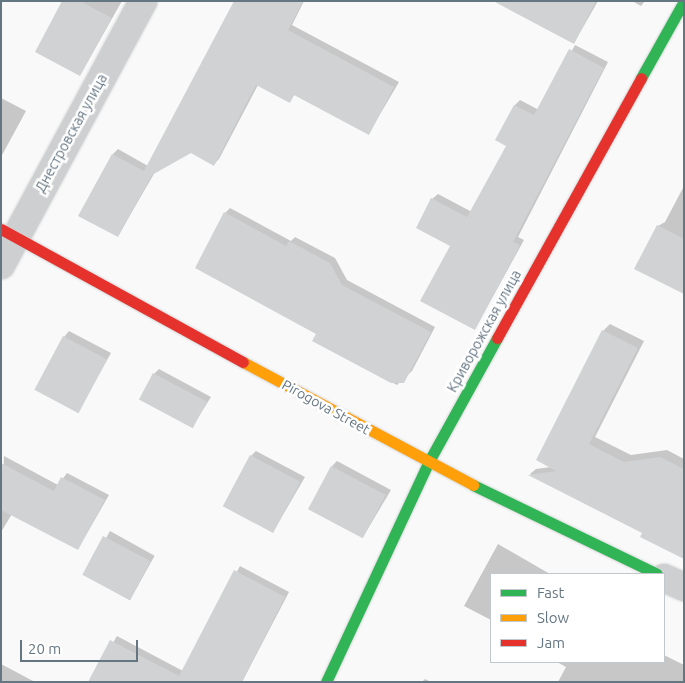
<!DOCTYPE html>
<meta charset="utf-8">
<style>
body{margin:0}
#map{position:relative;width:685px;height:683px;overflow:hidden;background:#f9f9f9;font-family:Ubuntu,sans-serif}
div>[style]{position:absolute}
.shadow>*{inset:0;background:#0003;transform-origin:0 0}
.building>*{inset:0;background:#d0d2d3;transform-origin:0 0}
.roads{filter:drop-shadow(0 0 1px #d5d6d7) drop-shadow(0 0 1px #d5d6d7)}
.street>*{height:28px;margin:-14px;padding:0 14px;transform-origin:14px;border-radius:14px;background:#cecfd0}
.fast>*{height:11px;margin:-5.5px;padding:0 5.5px;transform-origin:5.5px;border-radius:5.5px;background:#30b455}
.slow>*{height:11px;margin:-5.5px;padding:0 5.5px;transform-origin:5.5px;border-radius:5.5px;background:#ff9f0a}
.jam>*{height:11px;margin:-5.5px;padding:0 5.5px;transform-origin:5.5px;border-radius:5.5px;background:#e5322d}
span{translate:-50% -50%;white-space:nowrap;text-align:center;line-height:1.15;-webkit-text-stroke:5px #fff;paint-order:stroke}
.street-label{font-size:14px;color:#657683}
.frame{position:absolute;inset:0;border:2px solid #657683;pointer-events:none}
.legend{position:absolute;left:490px;top:573px;width:175px;height:90px;box-sizing:border-box;background:#fff;border:1px solid #c1c8cd;margin:0;padding:6px 9px;list-style:none;font-size:15px;color:#657683}
.legend li{display:flex;align-items:center;gap:10px;height:25px}
.legend b{width:25px;border:1px solid #c1c8cd}
.scale{position:absolute;left:20px;top:640px;width:118px;height:22px;box-sizing:border-box;border:2px solid #657683;border-top:0;padding-left:6px;font-size:15px;line-height:18px;white-space:nowrap;color:#657683;-webkit-text-stroke:4px #fff;paint-order:stroke}
</style>
<div id="map">
<div class="shadow">
<i style="clip-path:polygon(64px 1px,122px 1px,80px 75px)"></i>
<i style="clip-path:polygon(235px 1px,304px 1px,292px 25px,399px 82px,369px 133px,295px 94px,289px 102px,258px 85px,219px 159px,214px 164px,191px 152px,155px 172px,118px 236px,113px 154px,118px 149px,148px 166px)"></i>
<i style="clip-path:polygon(536px 1px,598px 1px,574px 43px)"></i>
<i style="clip-path:polygon(632px 1px,645px 1px,641px 6px)"></i>
<i style="clip-path:polygon(575px 45px,608px 62px,518px 237px,524px 240px,475px 329px,452px 246px,432px 199px,438px 194px,472px 212px,507px 146px,496px 140px,515px 105px,520px 100px,539px 110px)"></i>
<i style="clip-path:polygon(1px 98px,26px 111px,1px 157px)"></i>
<i style="clip-path:polygon(684px 186px,684px 293px,658px 226px,665px 222px)"></i>
<i style="clip-path:polygon(230px 208px,291px 241px,295px 237px,335px 258px,347px 280px,435px 327px,412px 371px,397px 385px,314px 341px,318px 334px,225px 213px)"></i>
<i style="clip-path:polygon(610px 324px,644px 341px,595px 437px,631px 455px,667px 450px,684px 459px,684px 558px,644px 532px,530px 474px,536px 469px,551px 467px,603px 331px)"></i>
<i style="clip-path:polygon(69px 331px,111px 353px,77px 413px,64px 337px)"></i>
<i style="clip-path:polygon(159px 369px,211px 397px,192px 427px,154px 374px)"></i>
<i style="clip-path:polygon(256px 451px,305px 477px,273px 532px,251px 456px)"></i>
<i style="clip-path:polygon(4px 456px,58px 485px,67px 473px,109px 495px,78px 549px,12px 514px,1px 532px)"></i>
<i style="clip-path:polygon(337px 461px,391px 490px,363px 537px,332px 466px)"></i>
<i style="left:110px;top:531px;width:51px;height:51px;rotate:29deg"></i>
<i style="clip-path:polygon(498px 544px,550px 574px,491px 574px,491px 620px,464px 606px)"></i>
<i style="clip-path:polygon(240px 566px,289px 592px,242px 682px,90px 682px,117px 636px,183px 671px)"></i>
<i style="clip-path:polygon(664px 655px,684px 665px,684px 682px,558px 682px,566px 667px,557px 662px,664px 662px)"></i>
<i style="clip-path:polygon(1px 664px,35px 682px,1px 682px)"></i>
<i style="clip-path:polygon(425px 679px,431px 682px,422px 682px)"></i>
</div>
<div class="building">
<i style="clip-path:polygon(62px 1px,80px 1px,112px 18px,80px 76px,35px 52px)"></i>
<i style="clip-path:polygon(234px 1px,303px 1px,288px 30px,394px 87px,369px 135px,294px 95px,290px 103px,256px 85px,214px 166px,191px 153px,152px 175px,118px 237px,78px 216px,112px 154px,144px 171px)"></i>
<i style="clip-path:polygon(493px 1px,596px 1px,574px 44px)"></i>
<i style="clip-path:polygon(569px 49px,604px 68px,513px 242px,520px 245px,475px 330px,420px 301px,450px 246px,416px 228px,431px 198px,467px 217px,506px 146px,495px 140px,514px 105px,534px 115px)"></i>
<i style="clip-path:polygon(224px 212px,286px 246px,289px 241px,330px 263px,342px 285px,431px 332px,404px 383px,391px 383px,312px 341px,316px 334px,195px 268px)"></i>
<i style="clip-path:polygon(657px 225px,684px 239px,684px 294px,634px 269px)"></i>
<i style="clip-path:polygon(602px 330px,638px 348px,589px 444px,624px 462px,660px 457px,684px 469px,684px 559px,640px 537px,642px 533px,528px 475px,556px 471px,536px 460px)"></i>
<i style="left:63px;top:336px;width:50px;height:61px;rotate:28deg"></i>
<i style="left:153px;top:373px;width:61px;height:30px;rotate:28deg"></i>
<i style="left:250px;top:455px;width:57px;height:58px;rotate:28deg"></i>
<i style="clip-path:polygon(1px 463px,54px 491px,61px 477px,105px 500px,78px 550px,1px 510px)"></i>
<i style="left:331px;top:466px;width:62px;height:49px;rotate:28deg"></i>
<i style="left:103px;top:536px;width:54px;height:44px;rotate:28deg"></i>
<i style="clip-path:polygon(234px 570px,285px 597px,242px 682px,88px 682px,110px 640px,179px 676px)"></i>
</div>
<div class="roads">
<div class="street">
<i style="left:1px;top:265px;width:300px;rotate:-61.7deg"></i>
<i style="left:664px;top:578px;width:22px;rotate:24deg"></i>
</div>
<div class="fast">
<i style="left:641px;top:78px;width:88px;rotate:-60.8deg"></i>
<i style="left:473px;top:485px;width:204px;rotate:25.8deg"></i>
<i style="left:326px;top:682px;width:242px;rotate:-65deg"></i>
<i style="left:428px;top:463px;width:143px;rotate:-61.1deg"></i>
</div>
<div class="slow">
<i style="left:243px;top:362px;width:261px;rotate:28.1deg"></i>
</div>
<div class="jam">
<i style="left:1px;top:229px;width:276px;rotate:28.8deg"></i>
<i style="left:497px;top:338px;width:297px;rotate:-61deg"></i>
</div>
</div>
<div class="street-label">
<span style="left:71px;top:133px;rotate:-61deg">Днестровская улица</span>
<span style="left:484px;top:331px;rotate:-61deg">Криворожская улица</span>
<span style="left:326px;top:407px;rotate:29deg">Pirogova Street</span>
</div>
<div class="frame"></div>
<ul class="legend">
<li><b style="height:6px;background:#30b455"></b>Fast</li>
<li><b style="height:6px;background:#ff9f0a"></b>Slow</li>
<li><b style="height:6px;background:#e5322d"></b>Jam</li>
</ul>
<div class="scale">20 m</div>
</div>
